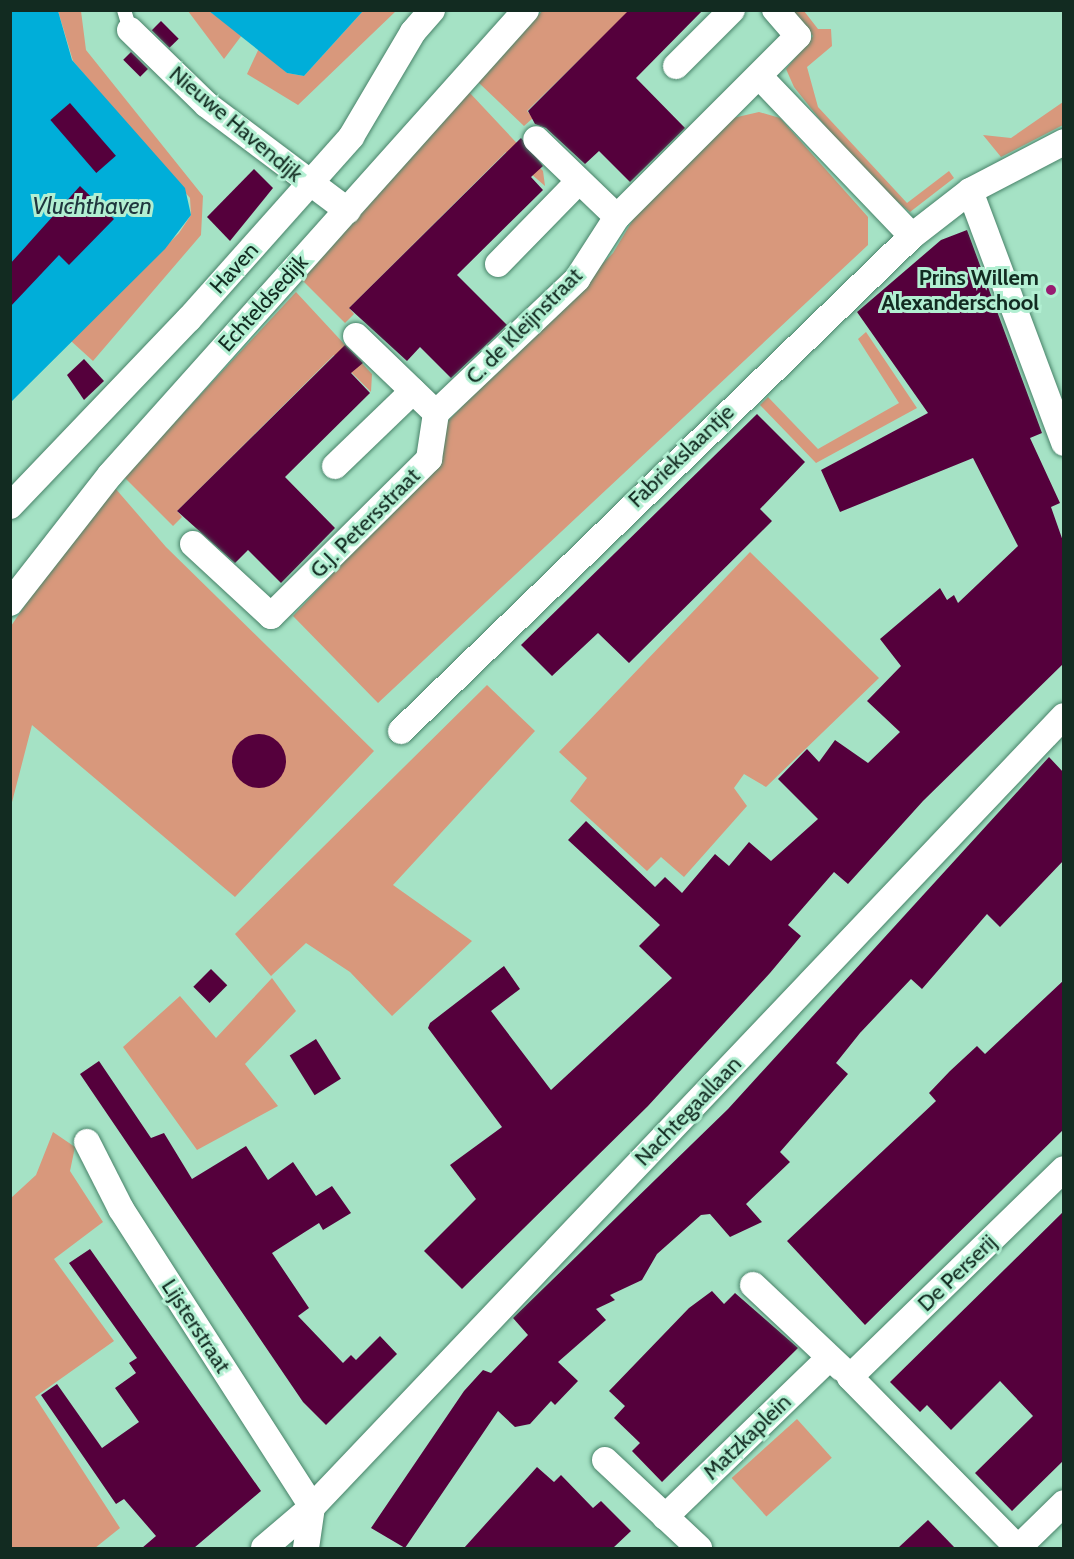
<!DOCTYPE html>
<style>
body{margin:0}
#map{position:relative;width:1074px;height:1559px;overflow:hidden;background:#a5e2c5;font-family:Cabin,sans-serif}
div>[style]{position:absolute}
.green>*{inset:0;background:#d8987c;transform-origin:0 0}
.water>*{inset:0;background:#00aed9}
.building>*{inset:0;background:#55003c;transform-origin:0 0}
.round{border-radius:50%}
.roads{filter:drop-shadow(0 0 2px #478268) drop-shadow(0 0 2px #478268)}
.lane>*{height:14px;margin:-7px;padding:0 7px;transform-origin:7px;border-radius:7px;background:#fff}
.street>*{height:26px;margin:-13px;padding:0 13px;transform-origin:13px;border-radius:13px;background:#fff}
.dots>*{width:16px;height:16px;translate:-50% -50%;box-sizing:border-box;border:3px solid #b2efd2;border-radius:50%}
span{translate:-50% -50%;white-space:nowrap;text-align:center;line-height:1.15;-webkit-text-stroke:6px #b2efd2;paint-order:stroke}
.street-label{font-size:22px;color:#122b21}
.poi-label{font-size:22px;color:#122b21;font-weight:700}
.right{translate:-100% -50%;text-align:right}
.water-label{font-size:24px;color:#20373f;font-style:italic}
.frame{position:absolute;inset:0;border:12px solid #122b21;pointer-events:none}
</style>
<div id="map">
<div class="green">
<i style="clip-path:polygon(58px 11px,81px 11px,86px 50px,203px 196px,201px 235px,93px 361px,71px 341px,179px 233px,191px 215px,190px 198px,73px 61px)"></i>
<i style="clip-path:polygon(188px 11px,209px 11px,242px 35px,224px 59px)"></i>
<i style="clip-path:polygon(363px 11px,396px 11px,298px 105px,247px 74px,260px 46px,287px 73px,304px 76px)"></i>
<i style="clip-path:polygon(542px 11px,629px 11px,527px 111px,533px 118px,524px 126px,478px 82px)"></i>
<i style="clip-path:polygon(789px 11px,804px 11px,818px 29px,831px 29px,832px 46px,807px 67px,818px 107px,907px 203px,949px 171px,954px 178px,910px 212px,861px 171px,794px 87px,786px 69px,813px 36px)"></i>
<i style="clip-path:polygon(469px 92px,543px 171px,545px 186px,506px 152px,349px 308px,354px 314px,345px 323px,302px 280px)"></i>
<i style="clip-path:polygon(1063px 102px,1063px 125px,1001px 157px,983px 135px,1011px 138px)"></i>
<i style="clip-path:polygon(759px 112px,780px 118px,868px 217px,868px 245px,378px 703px,293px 616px,438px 462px,447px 422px,613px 253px,634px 218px,733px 118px)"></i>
<i style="clip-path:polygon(296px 292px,372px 374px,371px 392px,334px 355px,177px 511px,182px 517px,173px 526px,124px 477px)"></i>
<i style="clip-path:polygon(866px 332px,917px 408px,816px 463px,760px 405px,768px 397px,818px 449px,899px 403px,858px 339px)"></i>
<i style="clip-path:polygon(115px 488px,166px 547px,374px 751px,235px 897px,32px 725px,11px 806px,11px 626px,65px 546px)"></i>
<i style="clip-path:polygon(750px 552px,879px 678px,766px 787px,744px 774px,734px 788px,747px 806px,684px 877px,661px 857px,647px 871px,570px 801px,587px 778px,559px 752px)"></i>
<i style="clip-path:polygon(487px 685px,535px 731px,393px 885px,472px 941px,392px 1016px,350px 972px,306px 943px,271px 976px,235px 934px)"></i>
<i style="clip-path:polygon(272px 978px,296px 1011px,245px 1064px,278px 1106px,197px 1150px,123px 1047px,180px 996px,216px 1038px)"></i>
<i style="clip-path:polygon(53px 1132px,75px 1147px,70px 1171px,103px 1222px,54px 1259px,114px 1341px,35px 1397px,120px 1528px,95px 1548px,11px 1548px,11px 1198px,36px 1175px)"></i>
<i style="left:797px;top:1419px;width:52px;height:88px;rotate:48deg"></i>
</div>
<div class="water">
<i style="clip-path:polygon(11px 11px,58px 11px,72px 60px,185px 188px,191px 215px,165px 249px,11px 402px)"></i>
<i style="clip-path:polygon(209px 11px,363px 11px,304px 76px,287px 73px)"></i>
</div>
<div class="building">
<i style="clip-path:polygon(629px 10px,703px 10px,636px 78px,685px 128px,630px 182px,599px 151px,585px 164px,546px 128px,535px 124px,528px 111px)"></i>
<i style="left:161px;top:21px;width:25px;height:13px;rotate:45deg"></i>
<i style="left:131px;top:52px;width:24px;height:11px;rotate:45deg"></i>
<i style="left:70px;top:103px;width:70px;height:26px;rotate:49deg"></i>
<i style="clip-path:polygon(521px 138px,543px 166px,531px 177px,543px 190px,457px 275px,507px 325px,451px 378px,420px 347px,407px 361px,349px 308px)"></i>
<i style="clip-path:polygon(254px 169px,273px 188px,230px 241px,207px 217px)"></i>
<i style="clip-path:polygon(80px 186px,114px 219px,69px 265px,59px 255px,10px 307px,10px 264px)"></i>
<i style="clip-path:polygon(967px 230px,1042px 433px,1030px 438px,1060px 503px,1051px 507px,1064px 544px,1064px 663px,923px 801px,848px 884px,834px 872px,788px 925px,801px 936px,770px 973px,648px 1106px,462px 1289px,424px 1251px,476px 1199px,450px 1165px,502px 1127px,428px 1028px,430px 1023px,504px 966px,520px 989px,491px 1011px,551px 1090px,672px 978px,639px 946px,660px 925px,568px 840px,586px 821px,655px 887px,665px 877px,682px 893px,715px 854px,729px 866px,749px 842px,771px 861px,818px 819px,778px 779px,807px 749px,819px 762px,835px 740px,868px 763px,900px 732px,867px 701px,901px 666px,880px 639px,940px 588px,947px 600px,954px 595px,958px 603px,1018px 546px,973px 458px,840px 512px,821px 470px,928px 413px,857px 312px,941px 240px)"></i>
<i style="clip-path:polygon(345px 345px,363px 363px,351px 373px,370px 393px,285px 477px,335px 528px,281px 583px,248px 550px,235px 563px,177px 511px)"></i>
<i style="clip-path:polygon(84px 359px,104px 381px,84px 400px,67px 375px)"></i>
<i style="clip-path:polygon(757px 414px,805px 462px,760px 509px,772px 521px,629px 663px,598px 633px,552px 676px,521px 645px)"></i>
<i class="round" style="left:232px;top:734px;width:54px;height:54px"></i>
<i style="clip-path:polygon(1049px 757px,1064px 773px,1064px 860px,1000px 927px,987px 914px,922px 989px,911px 979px,860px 1033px,836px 1063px,848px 1074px,780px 1152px,790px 1162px,746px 1204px,762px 1222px,730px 1237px,710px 1214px,701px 1215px,657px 1254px,642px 1280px,610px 1295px,615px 1300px,596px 1309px,606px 1320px,558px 1362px,578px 1381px,555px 1405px,551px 1401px,530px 1424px,515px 1427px,498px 1411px,405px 1548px,371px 1528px,464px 1391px,483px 1370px,491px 1373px,528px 1335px,513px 1318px,728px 1109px)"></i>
<i style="left:211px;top:969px;width:23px;height:25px;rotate:45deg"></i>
<i style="clip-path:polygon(1064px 980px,1064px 1129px,865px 1325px,787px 1241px,936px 1101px,929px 1093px,950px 1071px,977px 1046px,985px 1054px)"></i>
<i style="left:316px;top:1039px;width:47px;height:31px;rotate:58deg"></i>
<i style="clip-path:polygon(99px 1061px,151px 1138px,164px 1133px,192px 1179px,246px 1146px,268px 1180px,293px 1162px,316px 1196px,332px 1186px,351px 1213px,323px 1230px,319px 1223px,272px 1253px,309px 1308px,298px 1316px,343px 1363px,351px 1355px,356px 1360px,380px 1336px,397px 1354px,326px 1425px,303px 1402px,80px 1074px)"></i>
<i style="clip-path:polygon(1064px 1211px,1064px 1460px,1012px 1511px,975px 1473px,1033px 1416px,1000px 1381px,951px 1430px,927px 1405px,920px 1412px,890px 1382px)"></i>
<i style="clip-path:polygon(90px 1249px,261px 1491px,194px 1548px,142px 1548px,156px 1536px,124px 1499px,116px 1504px,41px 1395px,57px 1384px,102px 1448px,139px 1422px,115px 1388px,136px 1373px,129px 1363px,137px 1358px,69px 1263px)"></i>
<i style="clip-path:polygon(712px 1291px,724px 1304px,735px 1293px,798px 1348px,662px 1482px,632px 1451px,640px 1443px,614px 1418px,625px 1406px,609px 1391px,689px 1308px)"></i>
<i style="clip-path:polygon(537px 1467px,554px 1482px,561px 1475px,593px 1508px,601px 1501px,631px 1531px,613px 1548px,464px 1548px)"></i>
<i style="clip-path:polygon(928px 1520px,955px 1548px,898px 1548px)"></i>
</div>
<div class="roads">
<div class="lane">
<i style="left:124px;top:10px;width:21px;rotate:73deg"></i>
</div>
<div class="street">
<i style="left:130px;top:30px;width:107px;rotate:44.2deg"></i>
<i style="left:207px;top:105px;width:176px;rotate:36.9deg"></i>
<i style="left:676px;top:66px;width:79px;rotate:-45deg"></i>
<i style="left:759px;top:76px;width:221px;rotate:46.3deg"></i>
<i style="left:970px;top:191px;width:269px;rotate:69.5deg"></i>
<i style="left:617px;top:217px;width:256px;rotate:-45deg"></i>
<i style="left:798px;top:36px;width:35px;rotate:-131deg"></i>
<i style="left:498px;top:264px;width:116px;rotate:-45.7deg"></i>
<i style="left:436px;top:413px;width:195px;rotate:-43.5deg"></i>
<i style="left:577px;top:279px;width:74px;rotate:-57.2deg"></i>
<i style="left:617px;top:217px;width:112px;rotate:-136.1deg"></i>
<i style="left:335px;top:466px;width:108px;rotate:-43.9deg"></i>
<i style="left:10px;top:506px;width:259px;rotate:-46.3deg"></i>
<i style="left:189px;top:319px;width:244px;rotate:-48.3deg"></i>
<i style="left:351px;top:137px;width:122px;rotate:-59.4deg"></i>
<i style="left:413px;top:32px;width:29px;rotate:-49deg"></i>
<i style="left:193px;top:544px;width:106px;rotate:42.7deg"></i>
<i style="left:271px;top:616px;width:223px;rotate:-44.8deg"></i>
<i style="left:429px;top:459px;width:47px;rotate:-81.3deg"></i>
<i style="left:436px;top:413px;width:111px;rotate:-136.1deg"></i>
<i style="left:10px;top:603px;width:162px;rotate:-52deg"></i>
<i style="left:110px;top:475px;width:624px;rotate:-48.18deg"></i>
<i style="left:401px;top:731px;width:711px;rotate:-44.09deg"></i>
<i style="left:912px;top:236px;width:73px;rotate:-37.8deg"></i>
<i style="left:970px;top:191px;width:106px;rotate:-27.5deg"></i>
<i style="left:87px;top:1142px;width:75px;rotate:63.1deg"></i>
<i style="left:121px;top:1209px;width:354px;rotate:57.3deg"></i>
<i style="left:753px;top:1285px;width:121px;rotate:43.3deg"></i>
<i style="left:605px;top:1460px;width:129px;rotate:43.1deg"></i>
<i style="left:665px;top:1517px;width:228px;rotate:-44.1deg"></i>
<i style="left:264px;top:1548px;width:63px;rotate:-40.5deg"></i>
<i style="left:312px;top:1507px;width:1091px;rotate:-46.45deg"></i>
<i style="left:306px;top:1548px;width:41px;rotate:-81.7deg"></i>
<i style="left:1018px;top:1548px;width:240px;rotate:-134.5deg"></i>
<i style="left:850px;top:1377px;width:298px;rotate:-44.2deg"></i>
<i style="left:1018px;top:1548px;width:64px;rotate:-44.4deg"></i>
</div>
</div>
<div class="dots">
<i style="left:1051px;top:290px;background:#981a71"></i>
</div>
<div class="street-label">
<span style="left:236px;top:124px;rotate:40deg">Nieuwe Havendijk</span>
<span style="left:234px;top:268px;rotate:-48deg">Haven</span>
<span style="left:263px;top:303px;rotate:-48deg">Echteldsedijk</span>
<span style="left:524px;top:326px;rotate:-45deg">C. de Kleijnstraat</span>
<span style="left:681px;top:456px;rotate:-44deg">Fabriekslaantje</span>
<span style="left:365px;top:523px;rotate:-45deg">G.J. Petersstraat</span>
<span style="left:688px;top:1111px;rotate:-46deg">Nachtegaallaan</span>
<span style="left:957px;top:1273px;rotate:-44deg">De Perserij</span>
<span style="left:196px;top:1326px;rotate:57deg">Lijsterstraat</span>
<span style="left:747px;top:1437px;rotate:-44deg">Matzkaplein</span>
</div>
<div class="poi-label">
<span class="right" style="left:1039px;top:290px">Prins Willem<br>Alexanderschool</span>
</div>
<div class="water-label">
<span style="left:92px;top:206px">Vluchthaven</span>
</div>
<div class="frame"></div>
</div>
